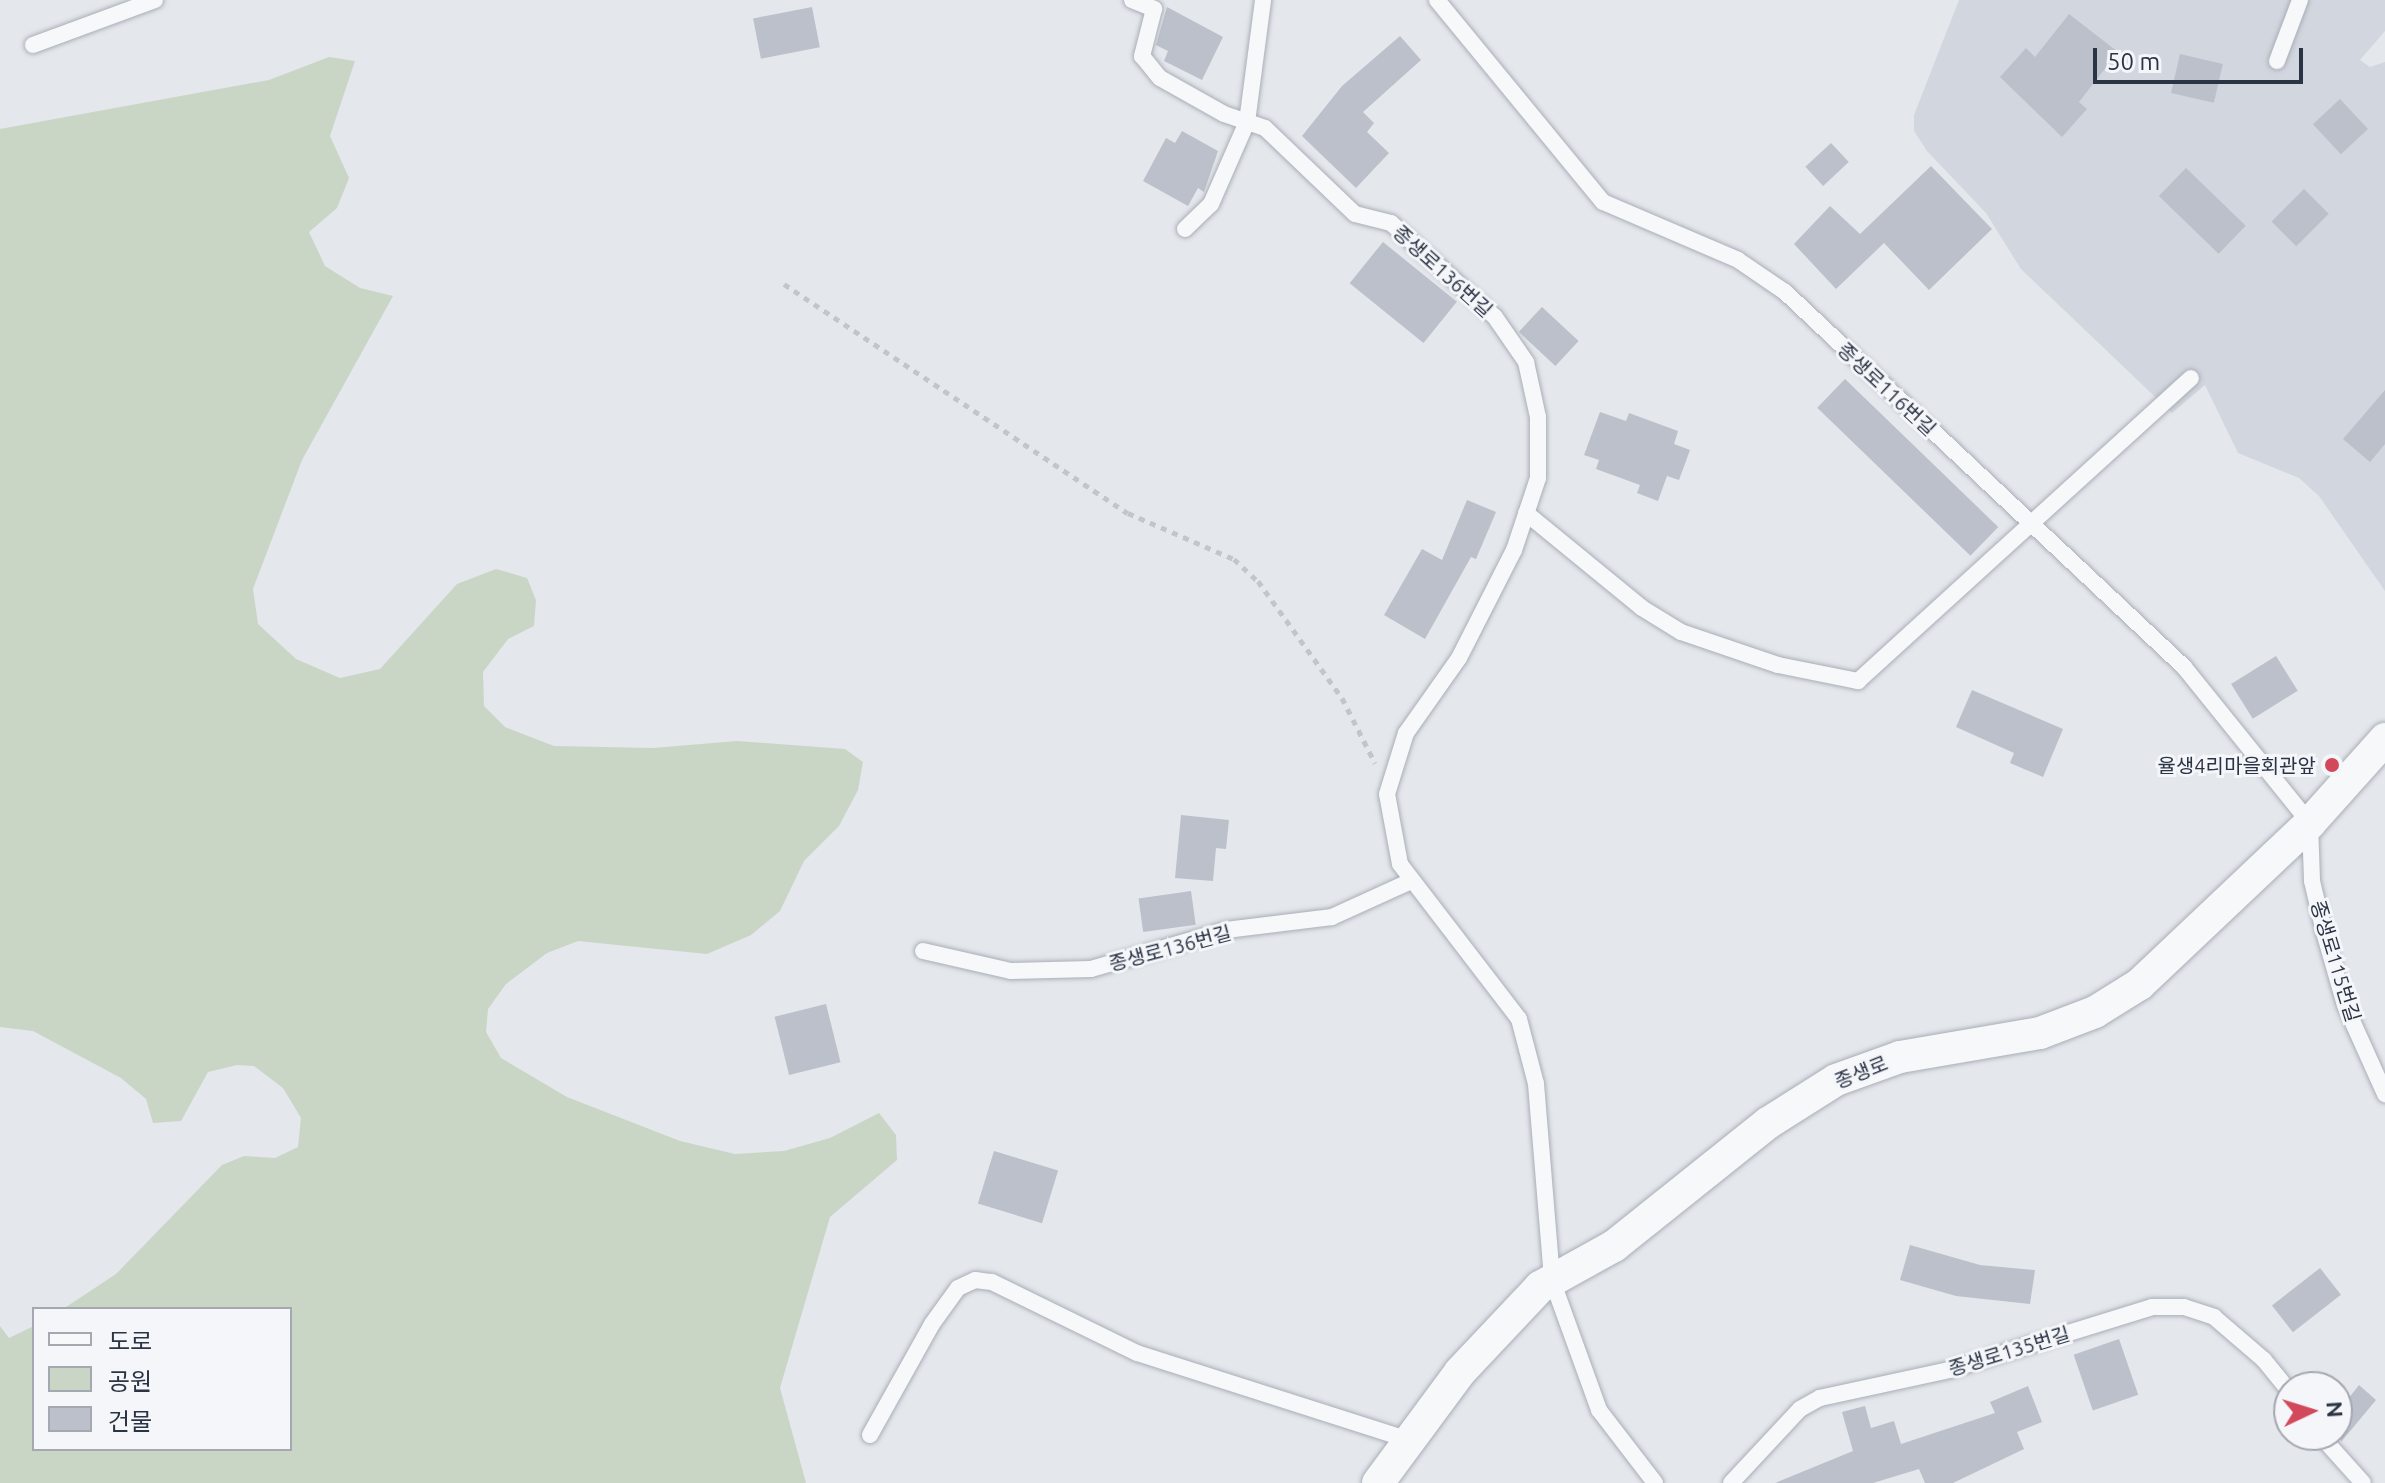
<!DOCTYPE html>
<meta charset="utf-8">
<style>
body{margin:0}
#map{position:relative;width:2385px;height:1483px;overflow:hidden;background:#e4e7ec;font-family:Ubuntu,"Noto Sans KR",sans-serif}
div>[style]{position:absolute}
.built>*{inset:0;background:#d2d6de}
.green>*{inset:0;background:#c9d6c5}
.building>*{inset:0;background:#bbc0ca;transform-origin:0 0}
.path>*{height:5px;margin-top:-2.5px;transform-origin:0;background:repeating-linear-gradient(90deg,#c2c5cb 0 6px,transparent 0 12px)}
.roads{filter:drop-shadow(0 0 2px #a9aeb7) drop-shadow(0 0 2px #a9aeb7)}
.service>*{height:16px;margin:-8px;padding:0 8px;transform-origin:8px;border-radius:8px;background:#f7f8fa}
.minor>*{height:32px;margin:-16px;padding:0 16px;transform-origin:16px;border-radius:16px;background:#f7f8fa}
.dots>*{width:22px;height:22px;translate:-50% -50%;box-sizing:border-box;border:4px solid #f4f6f9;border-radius:50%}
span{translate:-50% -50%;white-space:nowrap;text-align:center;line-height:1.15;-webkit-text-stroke:6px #f4f6f9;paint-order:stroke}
.street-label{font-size:20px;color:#2b3445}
.poi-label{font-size:20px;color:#2b3445}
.right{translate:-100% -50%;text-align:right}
.legend{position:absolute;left:32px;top:1307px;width:260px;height:144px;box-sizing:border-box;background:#f4f6f9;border:2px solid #a4a8b1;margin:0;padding:10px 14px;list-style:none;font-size:24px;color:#2b3445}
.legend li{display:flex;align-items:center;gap:16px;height:40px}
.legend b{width:40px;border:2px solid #a4a8b1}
.north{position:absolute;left:2273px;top:1371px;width:80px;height:80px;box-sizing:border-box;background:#f4f6f9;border:2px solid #a4a8b1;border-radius:50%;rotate:86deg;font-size:22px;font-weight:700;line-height:32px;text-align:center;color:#2b3445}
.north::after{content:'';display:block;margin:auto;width:28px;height:36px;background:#d1495b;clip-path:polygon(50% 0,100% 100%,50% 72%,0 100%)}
.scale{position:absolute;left:2093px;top:48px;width:210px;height:36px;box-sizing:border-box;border:4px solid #2b3445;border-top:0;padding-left:10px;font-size:24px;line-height:28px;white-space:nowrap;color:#2b3445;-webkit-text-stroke:6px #f4f6f9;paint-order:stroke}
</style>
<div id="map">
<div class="built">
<i style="clip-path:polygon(1959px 0,2385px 0,2385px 31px,2360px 60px,2370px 67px,2385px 62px,2385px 591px,2319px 496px,2299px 478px,2238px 453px,2205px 385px,2172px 413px,2021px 269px,1986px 213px,1927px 151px,1914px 131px,1914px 115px)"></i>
</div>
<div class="green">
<i style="clip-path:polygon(329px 57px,355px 61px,330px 136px,349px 178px,337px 208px,309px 232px,325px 266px,360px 288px,393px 296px,302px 460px,253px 589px,258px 624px,296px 659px,340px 678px,380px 669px,457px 584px,496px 569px,527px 578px,536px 600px,534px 626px,508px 639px,483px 672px,484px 706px,505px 727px,554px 746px,653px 748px,737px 741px,845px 749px,863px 762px,858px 790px,839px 826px,804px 861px,780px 911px,751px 935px,707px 954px,578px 941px,547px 953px,506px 984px,488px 1009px,486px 1032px,501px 1058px,567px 1097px,680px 1141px,735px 1154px,784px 1151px,830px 1138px,879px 1113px,896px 1135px,897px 1160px,830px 1217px,780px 1388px,806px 1483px,0 1483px,0 1326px,9px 1338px,34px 1326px,34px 1449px,290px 1449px,290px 1309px,63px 1309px,116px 1274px,222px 1165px,244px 1156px,275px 1158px,298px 1147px,301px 1118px,283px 1088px,254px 1066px,237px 1065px,208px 1072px,181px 1121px,153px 1123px,146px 1099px,121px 1078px,33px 1031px,0 1027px,0 129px,269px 80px)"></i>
</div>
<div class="building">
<i style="left:812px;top:7px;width:41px;height:60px;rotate:79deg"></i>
<i style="clip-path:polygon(1167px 7px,1223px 37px,1202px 80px,1164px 61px,1168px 51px,1156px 45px)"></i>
<i style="clip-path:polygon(2069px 14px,2118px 52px,2079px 102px,2087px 109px,2062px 137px,2000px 77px,2026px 48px,2035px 57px)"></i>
<i style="clip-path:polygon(1400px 36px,1421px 60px,1363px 112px,1374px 123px,1367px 132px,1389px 153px,1356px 188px,1302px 136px,1342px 86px)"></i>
<i style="left:2180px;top:54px;width:44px;height:40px;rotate:13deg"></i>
<i style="left:2340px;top:99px;width:41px;height:37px;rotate:47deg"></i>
<i style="clip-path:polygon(1182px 131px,1218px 151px,1204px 192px,1198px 188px,1188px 206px,1143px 181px,1166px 138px,1175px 143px)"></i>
<i style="left:1831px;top:143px;width:26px;height:35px;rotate:47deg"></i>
<i style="clip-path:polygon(1931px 166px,1992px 229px,1929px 290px,1884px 243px,1836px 289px,1794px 244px,1830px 206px,1860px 234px)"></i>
<i style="left:2186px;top:168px;width:83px;height:39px;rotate:44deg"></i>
<i style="left:2304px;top:189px;width:35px;height:46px;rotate:45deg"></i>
<i style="left:1383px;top:242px;width:95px;height:53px;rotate:39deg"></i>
<i style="left:1542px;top:307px;width:50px;height:34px;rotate:43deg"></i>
<i style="left:1845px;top:379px;width:213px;height:40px;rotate:44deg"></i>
<i style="clip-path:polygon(2385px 390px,2385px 444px,2370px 462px,2343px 439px)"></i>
<i style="clip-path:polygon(1600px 412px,1626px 421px,1629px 413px,1678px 431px,1674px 444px,1690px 450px,1679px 480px,1667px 476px,1658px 501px,1637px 493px,1640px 485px,1596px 469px,1599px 460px,1584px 455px)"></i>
<i style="clip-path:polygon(1467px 500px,1496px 512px,1476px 559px,1471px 557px,1425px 639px,1384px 615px,1422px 549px,1442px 560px)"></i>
<i style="left:2276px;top:656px;width:41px;height:53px;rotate:58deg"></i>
<i style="clip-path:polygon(1972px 690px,2063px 729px,2043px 777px,2010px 763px,2014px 753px,1956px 727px)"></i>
<i style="clip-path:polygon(1181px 815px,1229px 820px,1226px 849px,1216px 848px,1213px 881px,1175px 878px)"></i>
<i style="left:1191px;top:891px;width:34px;height:53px;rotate:82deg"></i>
<i style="left:826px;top:1004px;width:60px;height:53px;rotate:76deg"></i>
<i style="left:994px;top:1151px;width:67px;height:55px;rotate:17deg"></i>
<i style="clip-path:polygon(1910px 1245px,1980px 1265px,2035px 1270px,2030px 1304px,1956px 1296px,1900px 1280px)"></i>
<i style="left:2320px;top:1268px;width:34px;height:61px;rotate:52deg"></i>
<i style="left:2119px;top:1339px;width:59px;height:48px;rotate:71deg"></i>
<i style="clip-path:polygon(2359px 1385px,2376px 1400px,2341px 1442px,2337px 1390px,2348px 1399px)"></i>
<i style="clip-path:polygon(2028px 1386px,2042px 1422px,2017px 1432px,2024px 1449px,1953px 1483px,1925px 1483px,1919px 1469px,1873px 1483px,1775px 1483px,1853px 1451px,1842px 1412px,1865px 1406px,1871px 1428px,1894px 1421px,1901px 1444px,1995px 1413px,1990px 1402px)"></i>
</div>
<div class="path">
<i style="left:784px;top:284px;width:413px;rotate:33.7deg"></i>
<i style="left:1128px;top:513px;width:116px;rotate:23.5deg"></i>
<i style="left:1234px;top:559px;width:33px;rotate:43deg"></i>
<i style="left:1258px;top:581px;width:144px;rotate:54.3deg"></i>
<i style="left:1342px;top:698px;width:73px;rotate:63.1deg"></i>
</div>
<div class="roads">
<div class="service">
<i style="left:1132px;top:0;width:24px;rotate:22deg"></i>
<i style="left:1154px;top:9px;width:49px;rotate:104.3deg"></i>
<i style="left:1142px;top:56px;width:28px;rotate:51deg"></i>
<i style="left:1160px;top:78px;width:73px;rotate:29.4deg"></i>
<i style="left:1224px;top:114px;width:43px;rotate:18.9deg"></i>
<i style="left:1265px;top:128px;width:124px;rotate:43.7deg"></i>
<i style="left:1355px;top:214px;width:37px;rotate:14deg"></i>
<i style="left:1391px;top:223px;width:140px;rotate:42.1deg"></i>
<i style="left:1495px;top:317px;width:55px;rotate:55.4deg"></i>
<i style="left:1526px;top:362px;width:56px;rotate:77.7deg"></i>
<i style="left:1538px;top:417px;width:61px;rotate:90deg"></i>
<i style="left:1538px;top:478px;width:76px;rotate:108.4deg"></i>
<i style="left:1514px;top:550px;width:121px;rotate:117deg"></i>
<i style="left:1459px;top:658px;width:92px;rotate:125.2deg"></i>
<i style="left:1406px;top:733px;width:64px;rotate:107.3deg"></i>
<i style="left:1387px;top:794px;width:71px;rotate:79.5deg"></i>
<i style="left:1400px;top:864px;width:195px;rotate:52.5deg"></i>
<i style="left:1519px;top:1019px;width:67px;rotate:75.3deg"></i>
<i style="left:1536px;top:1084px;width:197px;rotate:85.3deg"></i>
<i style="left:1552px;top:1280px;width:138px;rotate:70.1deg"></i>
<i style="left:1599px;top:1410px;width:92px;rotate:52.5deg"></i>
<i style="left:1437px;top:0;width:261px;rotate:50.6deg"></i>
<i style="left:1603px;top:202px;width:147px;rotate:23.2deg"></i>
<i style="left:1738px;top:260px;width:57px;rotate:34.2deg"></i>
<i style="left:1785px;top:292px;width:548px;rotate:43.22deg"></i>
<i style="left:2184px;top:667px;width:201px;rotate:51.1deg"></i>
<i style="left:2310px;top:823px;width:58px;rotate:88deg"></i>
<i style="left:2312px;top:881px;width:52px;rotate:76.8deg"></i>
<i style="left:2324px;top:932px;width:76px;rotate:74deg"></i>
<i style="left:2345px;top:1005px;width:98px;rotate:65.8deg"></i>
<i style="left:33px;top:45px;width:130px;rotate:-20.2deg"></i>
<i style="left:2277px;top:61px;width:65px;rotate:-69.3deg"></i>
<i style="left:1185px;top:229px;width:36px;rotate:-44deg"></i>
<i style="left:1211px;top:204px;width:90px;rotate:-66.3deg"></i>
<i style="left:1247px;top:122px;width:123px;rotate:-82.5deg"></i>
<i style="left:1526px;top:513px;width:150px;rotate:39.3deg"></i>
<i style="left:1642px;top:608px;width:46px;rotate:31.6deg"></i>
<i style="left:1681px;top:632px;width:102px;rotate:18.8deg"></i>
<i style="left:1778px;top:665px;width:82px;rotate:11.3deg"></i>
<i style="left:1858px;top:681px;width:450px;rotate:-42.3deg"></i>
<i style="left:923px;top:951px;width:90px;rotate:12.8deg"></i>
<i style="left:1011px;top:971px;width:80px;rotate:-1.4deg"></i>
<i style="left:1091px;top:969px;width:141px;rotate:-16.1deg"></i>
<i style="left:1226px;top:930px;width:107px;rotate:-7deg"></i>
<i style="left:1332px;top:917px;width:87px;rotate:-24.5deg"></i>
<i style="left:870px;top:1435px;width:127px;rotate:-60.8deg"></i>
<i style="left:932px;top:1324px;width:44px;rotate:-54.2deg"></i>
<i style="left:958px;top:1288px;width:19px;rotate:-25deg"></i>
<i style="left:975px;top:1280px;width:17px;rotate:7deg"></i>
<i style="left:992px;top:1282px;width:161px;rotate:26.1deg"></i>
<i style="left:1137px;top:1353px;width:287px;rotate:17.7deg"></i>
<i style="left:2320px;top:1435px;width:64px;rotate:48.1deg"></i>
<i style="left:1731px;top:1483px;width:101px;rotate:-47deg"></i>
<i style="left:1800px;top:1409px;width:23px;rotate:-29deg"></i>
<i style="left:1820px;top:1398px;width:132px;rotate:-12.2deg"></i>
<i style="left:1949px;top:1370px;width:213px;rotate:-17.2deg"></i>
<i style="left:2152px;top:1307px;width:32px"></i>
<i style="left:2184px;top:1307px;width:32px;rotate:18deg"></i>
<i style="left:2214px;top:1317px;width:66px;rotate:40.7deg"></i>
<i style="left:2264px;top:1360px;width:40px;rotate:51deg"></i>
</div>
<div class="minor">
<i style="left:1378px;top:1483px;width:138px;rotate:-53.5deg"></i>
<i style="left:1460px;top:1372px;width:117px;rotate:-46.7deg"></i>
<i style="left:1540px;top:1287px;width:85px;rotate:-29deg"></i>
<i style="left:1614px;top:1246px;width:197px;rotate:-38.6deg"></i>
<i style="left:1768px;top:1123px;width:80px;rotate:-32.3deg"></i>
<i style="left:1836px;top:1080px;width:68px;rotate:-19.8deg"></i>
<i style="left:1900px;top:1057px;width:142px;rotate:-9.7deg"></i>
<i style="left:2040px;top:1033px;width:59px;rotate:-20.9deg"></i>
<i style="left:2095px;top:1012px;width:53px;rotate:-31.9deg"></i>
<i style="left:2140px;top:984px;width:234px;rotate:-43.4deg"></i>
<i style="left:2310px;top:823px;width:113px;rotate:-48.2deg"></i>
</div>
</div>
<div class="dots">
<i style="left:2332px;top:765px;background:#d1495b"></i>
</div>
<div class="street-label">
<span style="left:1443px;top:271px;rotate:42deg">종생로136번길</span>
<span style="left:1887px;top:389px;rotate:43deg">종생로116번길</span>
<span style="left:1170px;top:948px;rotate:-15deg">종생로136번길</span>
<span style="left:2336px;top:961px;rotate:73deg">종생로115번길</span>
<span style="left:1861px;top:1072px;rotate:-22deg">종생로</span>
<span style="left:2009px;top:1351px;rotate:-17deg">종생로135번길</span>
</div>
<div class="poi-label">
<span class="right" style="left:2316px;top:765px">율생4리마을회관앞</span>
</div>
<ul class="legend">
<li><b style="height:10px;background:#f7f8fa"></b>도로</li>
<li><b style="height:22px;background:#c9d6c5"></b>공원</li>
<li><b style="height:22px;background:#bbc0ca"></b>건물</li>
</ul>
<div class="north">N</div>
<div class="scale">50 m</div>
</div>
